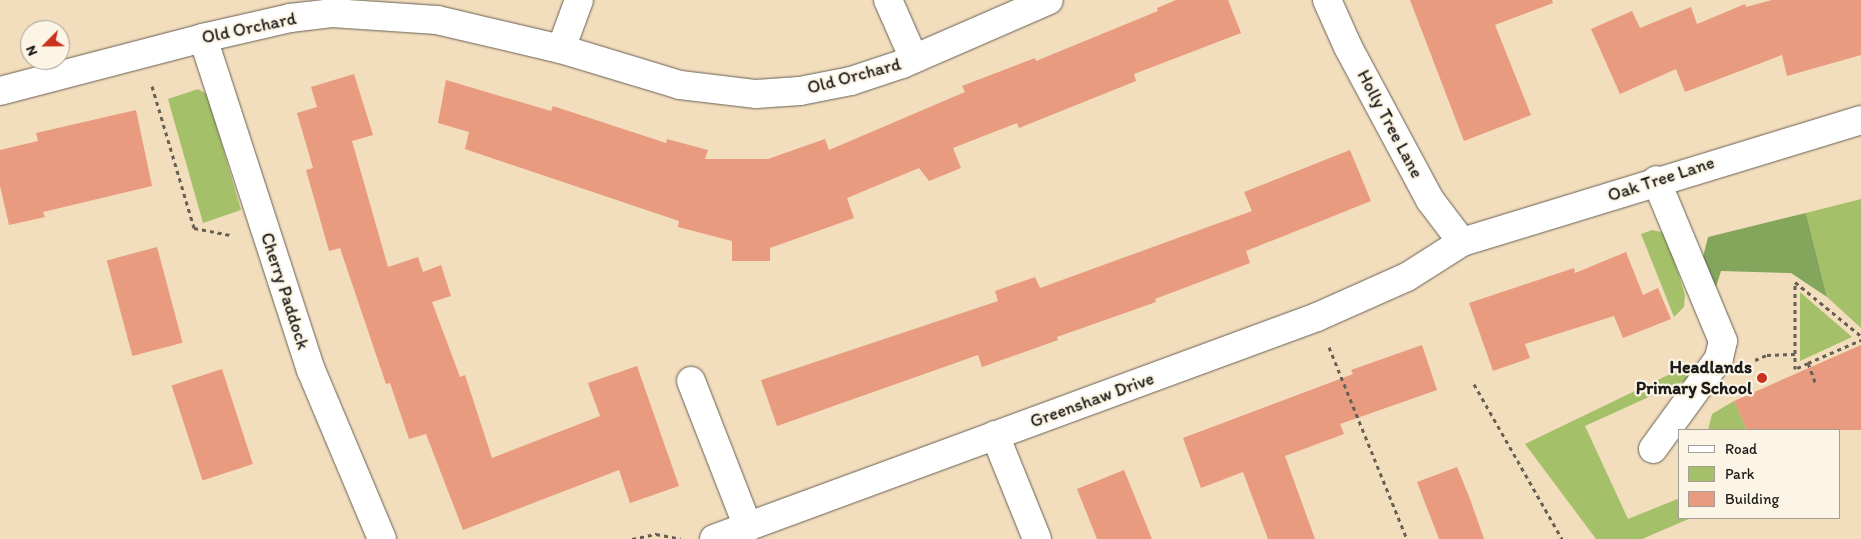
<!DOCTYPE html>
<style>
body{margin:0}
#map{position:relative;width:1861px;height:539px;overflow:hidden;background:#f2ddbd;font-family:Itim,sans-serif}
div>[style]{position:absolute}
.green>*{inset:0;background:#a4c068}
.forest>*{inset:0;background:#83a65c}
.building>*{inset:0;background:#e89b7f;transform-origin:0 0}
.path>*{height:3px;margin-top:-1.5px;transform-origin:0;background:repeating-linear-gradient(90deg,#676054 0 4px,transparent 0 8px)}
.roads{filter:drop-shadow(0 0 1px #676054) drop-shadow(0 0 1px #676054)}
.minor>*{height:28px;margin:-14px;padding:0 14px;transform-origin:14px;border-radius:14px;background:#fff}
.dots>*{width:14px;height:14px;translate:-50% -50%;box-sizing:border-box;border:2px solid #fcf5e5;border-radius:50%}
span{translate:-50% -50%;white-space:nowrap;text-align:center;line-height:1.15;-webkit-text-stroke:4.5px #fcf5e5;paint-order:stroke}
.street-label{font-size:18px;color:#1c1c1c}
.poi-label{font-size:18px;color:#1c1c1c;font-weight:700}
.right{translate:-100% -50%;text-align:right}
.legend{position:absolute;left:1678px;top:429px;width:162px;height:90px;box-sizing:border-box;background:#fcf5e5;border:1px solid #a29e95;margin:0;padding:6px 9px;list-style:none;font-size:15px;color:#1c1c1c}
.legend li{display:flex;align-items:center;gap:10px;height:25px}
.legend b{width:25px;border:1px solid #a29e95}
.north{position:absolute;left:20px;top:20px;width:50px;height:50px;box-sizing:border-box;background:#fcf5e5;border:1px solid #a29e95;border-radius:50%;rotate:247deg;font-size:14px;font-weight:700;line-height:20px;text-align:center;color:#1c1c1c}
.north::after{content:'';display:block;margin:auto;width:18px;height:22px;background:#c8321e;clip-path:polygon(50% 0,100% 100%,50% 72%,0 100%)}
</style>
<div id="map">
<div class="green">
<i style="clip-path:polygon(198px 89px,207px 94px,241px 210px,203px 223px,168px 99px)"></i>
<i style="clip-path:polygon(1861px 199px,1861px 328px,1827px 297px,1806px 213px)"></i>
<i style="clip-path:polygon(1652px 230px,1661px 232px,1667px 237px,1685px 295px,1684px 307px,1674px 317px,1641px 234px)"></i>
<i style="clip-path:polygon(1800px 292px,1852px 337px,1800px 361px)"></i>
<i style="clip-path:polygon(1693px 363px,1695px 376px,1585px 426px,1628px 519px,1680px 498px,1680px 518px,1691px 518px,1642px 539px,1596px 539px,1525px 444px)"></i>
<i style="clip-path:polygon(1734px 401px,1747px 430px,1708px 430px,1712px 414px)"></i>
</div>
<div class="forest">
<i style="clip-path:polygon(1806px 213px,1827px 297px,1791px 273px,1721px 271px,1715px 290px,1702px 261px,1708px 237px)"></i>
</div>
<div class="building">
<i style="clip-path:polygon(1176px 0,1228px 0,1241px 33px,1134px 74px,1136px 81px,1019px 128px,1017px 123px,953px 148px,961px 168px,929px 181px,919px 168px,847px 198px,854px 218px,770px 248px,770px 261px,732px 261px,732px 241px,678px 227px,679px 221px,465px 149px,469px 132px,438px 123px,446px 80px,551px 111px,553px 106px,666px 143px,667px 139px,708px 150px,705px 159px,768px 159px,825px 139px,829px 150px,965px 92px,962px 86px,1035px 58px,1036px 61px,1158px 11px,1157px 8px)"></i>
<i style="clip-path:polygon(1410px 0,1552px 0,1553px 3px,1495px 25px,1531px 115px,1464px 141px)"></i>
<i style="clip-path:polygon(1772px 0,1861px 0,1861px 55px,1787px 76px,1782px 55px,1685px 92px,1676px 69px,1620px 94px,1591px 29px,1632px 11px,1640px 28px,1691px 7px,1697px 24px,1745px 4px,1746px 7px)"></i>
<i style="clip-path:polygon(354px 74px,373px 135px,352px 141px,388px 267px,418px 257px,423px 272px,441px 265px,451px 296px,432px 302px,460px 377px,465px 375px,492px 458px,600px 416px,588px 383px,637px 366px,679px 486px,630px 503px,619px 470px,463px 530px,426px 434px,409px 439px,390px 383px,386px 384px,340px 248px,329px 251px,306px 170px,313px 168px,297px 113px,317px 107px,311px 87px)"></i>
<i style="clip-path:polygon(136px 110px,152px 186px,43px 212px,45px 217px,9px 225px,0 186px,0 150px,38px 141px,36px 133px)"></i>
<i style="clip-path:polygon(1350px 150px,1371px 201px,1246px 251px,1250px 263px,1155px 299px,1156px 302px,1057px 337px,1058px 340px,982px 367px,978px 355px,777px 426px,761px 380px,998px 301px,995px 291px,1035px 277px,1040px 288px,1252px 211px,1244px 192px)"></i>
<i style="left:157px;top:247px;width:99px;height:52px;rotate:75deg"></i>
<i style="clip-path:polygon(1626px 252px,1643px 295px,1658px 288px,1671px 319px,1623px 338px,1614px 316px,1525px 344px,1530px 358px,1493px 371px,1469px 303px,1574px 268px,1575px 273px)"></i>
<i style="clip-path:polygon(1422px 345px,1437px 390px,1340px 424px,1344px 434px,1285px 456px,1315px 539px,1268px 539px,1243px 472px,1201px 488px,1183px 438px,1353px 374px,1351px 370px)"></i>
<i style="clip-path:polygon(1861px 345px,1861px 430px,1747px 430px,1734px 401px)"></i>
<i style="left:222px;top:369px;width:100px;height:53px;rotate:72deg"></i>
<i style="clip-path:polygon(1457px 467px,1470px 499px,1484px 539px,1439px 539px,1417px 482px)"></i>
<i style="clip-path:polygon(1124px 470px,1152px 539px,1097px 539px,1077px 489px)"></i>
</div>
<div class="path">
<i style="left:152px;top:86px;width:148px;rotate:73.5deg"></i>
<i style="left:194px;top:228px;width:38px;rotate:11deg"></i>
<i style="left:1329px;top:347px;width:207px;rotate:67.9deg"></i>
<i style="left:1755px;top:360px;width:13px;rotate:-23deg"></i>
<i style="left:1767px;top:355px;width:28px;rotate:-2deg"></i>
<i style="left:1808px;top:363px;width:58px;rotate:-23.5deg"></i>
<i style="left:1815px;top:382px;width:20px;rotate:-110deg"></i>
<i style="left:1808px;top:363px;width:14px;rotate:155deg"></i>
<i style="left:1795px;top:369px;width:87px;rotate:-90deg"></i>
<i style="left:1795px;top:282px;width:85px;rotate:39.3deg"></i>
<i style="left:1474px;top:384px;width:178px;rotate:60.4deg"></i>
<i style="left:632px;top:539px;width:25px;rotate:-12deg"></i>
<i style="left:656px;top:534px;width:25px;rotate:11deg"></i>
</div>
<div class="roads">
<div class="minor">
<i style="left:888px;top:0;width:64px;rotate:66.2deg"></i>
<i style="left:1327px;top:0;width:51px;rotate:65.9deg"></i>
<i style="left:1348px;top:47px;width:174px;rotate:61.8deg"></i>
<i style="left:1430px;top:200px;width:53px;rotate:52.7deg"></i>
<i style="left:203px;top:38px;width:349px;rotate:72deg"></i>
<i style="left:311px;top:370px;width:183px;rotate:67.2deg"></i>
<i style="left:561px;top:49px;width:52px;rotate:-69.8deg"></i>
<i style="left:0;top:91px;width:210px;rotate:-14.6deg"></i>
<i style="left:203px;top:38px;width:89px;rotate:-12.9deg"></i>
<i style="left:290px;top:18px;width:42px;rotate:-6.8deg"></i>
<i style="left:332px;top:13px;width:105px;rotate:3.8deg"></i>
<i style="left:437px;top:20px;width:127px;rotate:13.2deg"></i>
<i style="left:561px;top:49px;width:124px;rotate:16.8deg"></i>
<i style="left:680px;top:85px;width:77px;rotate:6.8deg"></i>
<i style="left:756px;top:94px;width:44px;rotate:-3.9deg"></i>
<i style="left:800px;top:91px;width:52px;rotate:-11.1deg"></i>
<i style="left:851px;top:81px;width:54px;rotate:-18.4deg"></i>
<i style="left:902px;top:64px;width:160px;rotate:-23.5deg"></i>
<i style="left:691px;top:381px;width:157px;rotate:68.7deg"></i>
<i style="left:995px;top:435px;width:112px;rotate:68deg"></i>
<i style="left:1653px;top:449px;width:112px;rotate:-54deg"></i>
<i style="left:1719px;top:358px;width:17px;rotate:-77deg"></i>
<i style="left:1723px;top:341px;width:174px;rotate:-112.6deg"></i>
<i style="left:714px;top:539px;width:643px;rotate:-20.21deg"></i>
<i style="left:1317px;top:317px;width:98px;rotate:-24deg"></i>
<i style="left:1407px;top:277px;width:65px;rotate:-32.5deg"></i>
<i style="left:1462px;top:242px;width:417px;rotate:-17deg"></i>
</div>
</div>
<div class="dots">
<i style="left:1762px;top:378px;background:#c8321e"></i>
</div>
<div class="street-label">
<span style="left:249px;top:28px;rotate:-12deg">Old Orchard</span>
<span style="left:854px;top:76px;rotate:-15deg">Old Orchard</span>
<span style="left:1390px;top:124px;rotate:62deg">Holly Tree Lane</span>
<span style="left:1661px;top:179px;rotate:-18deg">Oak Tree Lane</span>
<span style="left:285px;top:291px;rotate:72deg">Cherry Paddock</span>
<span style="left:1092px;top:400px;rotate:-20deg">Greenshaw Drive</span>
</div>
<div class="poi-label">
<span class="right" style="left:1752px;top:378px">Headlands<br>Primary School</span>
</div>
<ul class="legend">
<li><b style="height:6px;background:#fff"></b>Road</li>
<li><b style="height:14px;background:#a4c068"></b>Park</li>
<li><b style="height:14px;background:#e89b7f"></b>Building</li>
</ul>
<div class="north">N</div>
</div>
